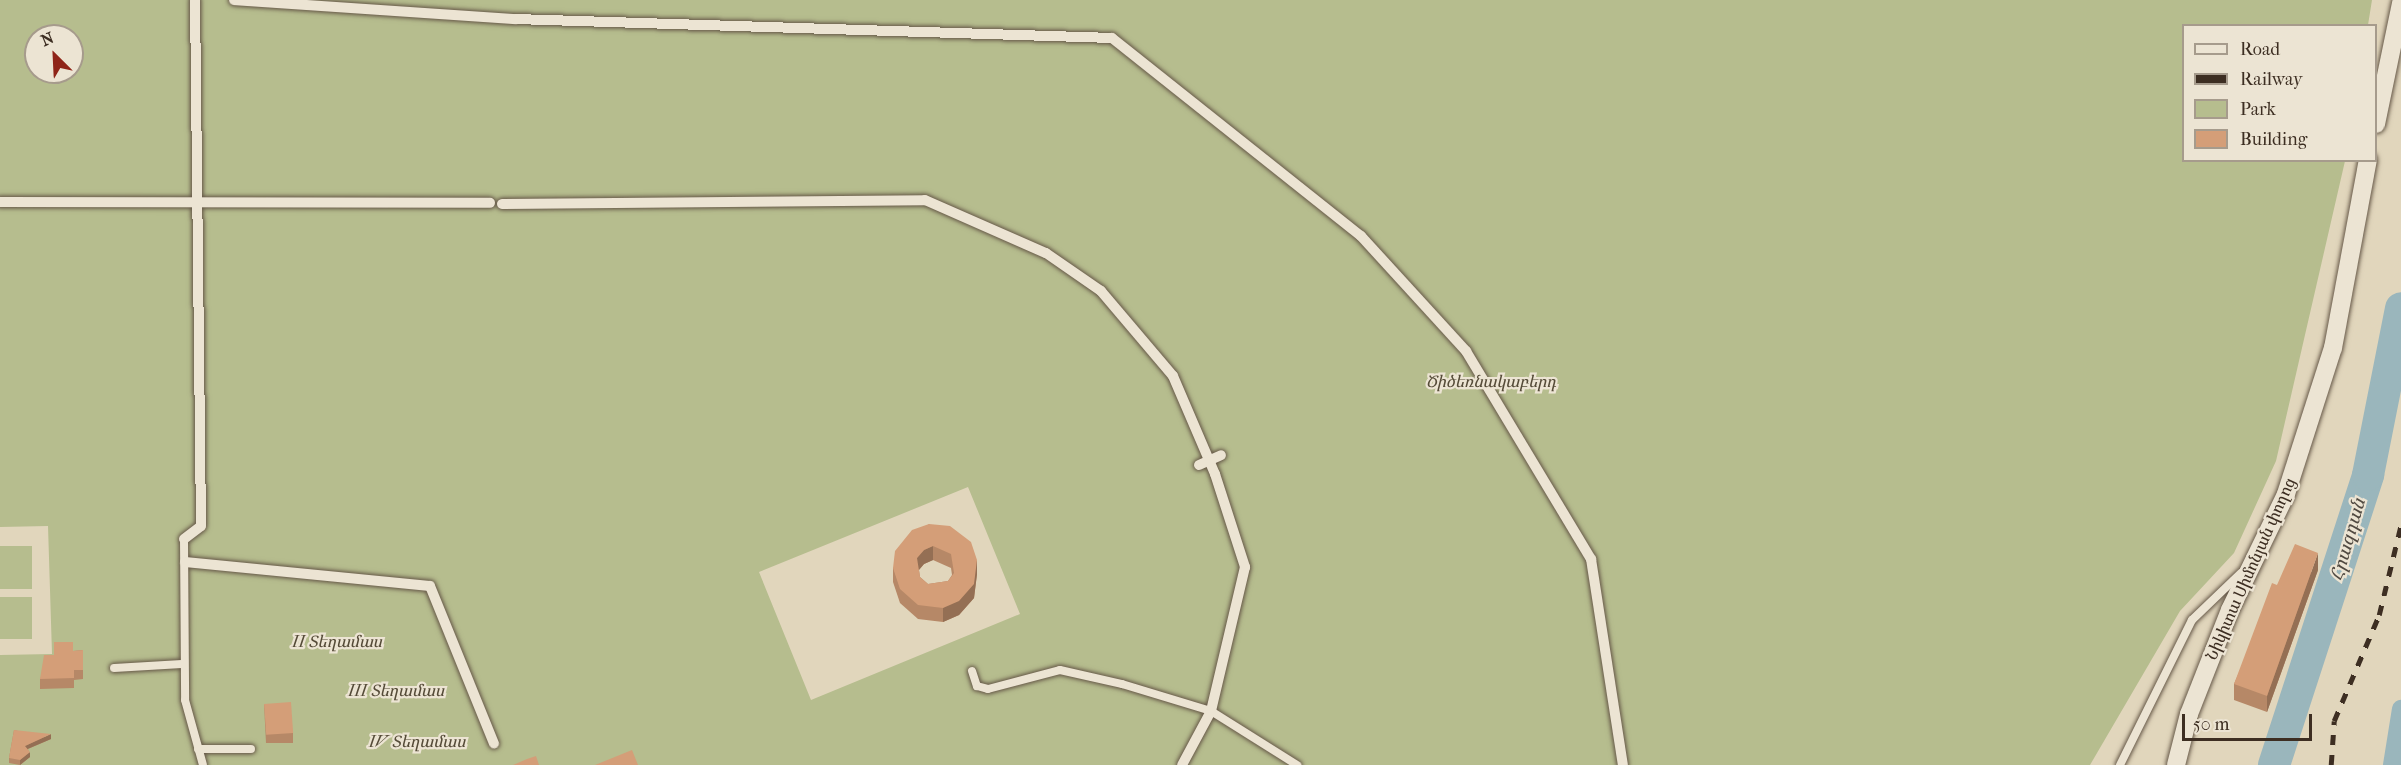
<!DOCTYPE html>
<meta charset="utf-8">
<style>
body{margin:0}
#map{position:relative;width:2401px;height:765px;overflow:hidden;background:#e1d6bc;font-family:"IM FELL French Canon","Noto Serif Armenian",serif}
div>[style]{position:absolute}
.green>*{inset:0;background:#b6bd8e;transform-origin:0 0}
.canal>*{height:18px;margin:-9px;padding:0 9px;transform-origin:9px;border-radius:9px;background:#9ab6bc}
.river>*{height:32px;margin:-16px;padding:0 16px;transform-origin:16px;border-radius:16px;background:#9ab6bc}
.roads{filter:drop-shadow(0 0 2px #665848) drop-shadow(0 0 2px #665848)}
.service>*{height:8px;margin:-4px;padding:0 4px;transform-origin:4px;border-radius:4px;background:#ece4d3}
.pedestrian>*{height:10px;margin:-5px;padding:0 5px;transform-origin:5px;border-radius:5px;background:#ece4d3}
.tertiary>*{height:18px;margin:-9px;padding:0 9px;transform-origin:9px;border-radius:9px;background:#ece4d3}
.rail>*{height:4.5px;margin-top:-2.25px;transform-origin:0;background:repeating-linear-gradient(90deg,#3d2e22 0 10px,transparent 0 20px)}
.wall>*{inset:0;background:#b68867}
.shaded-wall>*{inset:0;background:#946f54}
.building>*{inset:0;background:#d49e78;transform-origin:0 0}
span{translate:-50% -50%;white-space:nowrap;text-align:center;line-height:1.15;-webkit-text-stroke:4.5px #ece4d3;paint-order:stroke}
.park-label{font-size:16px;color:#554b38;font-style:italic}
.street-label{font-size:16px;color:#3d2e22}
.water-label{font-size:18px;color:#504941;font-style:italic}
.legend{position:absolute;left:2182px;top:24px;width:195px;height:138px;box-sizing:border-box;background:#ece4d3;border:2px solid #a69b8c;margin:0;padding:8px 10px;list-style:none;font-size:18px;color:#3d2e22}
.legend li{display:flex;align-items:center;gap:12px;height:30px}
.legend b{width:30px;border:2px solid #a69b8c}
.north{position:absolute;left:24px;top:24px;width:60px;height:60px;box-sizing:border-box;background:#ece4d3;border:2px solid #a69b8c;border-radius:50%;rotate:336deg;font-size:16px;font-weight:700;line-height:24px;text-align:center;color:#3d2e22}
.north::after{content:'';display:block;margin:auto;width:21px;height:27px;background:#8f2418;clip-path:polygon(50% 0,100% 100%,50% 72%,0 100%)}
.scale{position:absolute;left:2182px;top:714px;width:130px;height:27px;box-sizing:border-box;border:3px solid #3d2e22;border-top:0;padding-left:8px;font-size:18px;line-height:21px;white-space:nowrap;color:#3d2e22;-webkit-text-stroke:4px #ece4d3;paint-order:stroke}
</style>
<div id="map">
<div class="green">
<i style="clip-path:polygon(evenodd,0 0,2372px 0,2368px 25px,2184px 26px,2184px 160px,2345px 161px,2276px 461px,2234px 553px,2180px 611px,2090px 765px,0 765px,0 655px,52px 654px,48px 526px,0 527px,0 0,36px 36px,72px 36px,72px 72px,36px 72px,36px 36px,0 0,968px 487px,1020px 614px,811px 700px,759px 572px,968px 487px)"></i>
<i style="left:0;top:546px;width:32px;height:43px"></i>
<i style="left:0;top:597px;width:32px;height:42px"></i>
</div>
<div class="canal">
<i style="left:2392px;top:765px;width:57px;rotate:-80.9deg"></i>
</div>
<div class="river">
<i style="left:2274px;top:765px;width:305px;rotate:-72deg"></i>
<i style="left:2368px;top:475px;width:170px;rotate:-78.8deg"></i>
</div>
<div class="roads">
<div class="service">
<i style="left:184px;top:539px;width:161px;rotate:89.6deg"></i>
<i style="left:185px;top:700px;width:67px;rotate:74.5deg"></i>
<i style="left:114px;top:668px;width:68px;rotate:-3.4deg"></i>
<i style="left:972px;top:671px;width:16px;rotate:72deg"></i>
<i style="left:977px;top:686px;width:11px;rotate:15deg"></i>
<i style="left:988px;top:689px;width:74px;rotate:-14.8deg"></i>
<i style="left:1060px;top:670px;width:64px;rotate:12.7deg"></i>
<i style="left:1122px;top:684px;width:93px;rotate:16.9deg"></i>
<i style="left:1211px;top:711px;width:102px;rotate:32.1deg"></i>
<i style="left:198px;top:749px;width:53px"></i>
<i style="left:2120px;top:765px;width:162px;rotate:-63.6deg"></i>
<i style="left:2192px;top:620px;width:68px;rotate:-43.8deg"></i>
</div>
<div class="pedestrian">
<i style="left:234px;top:0;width:282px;rotate:3.9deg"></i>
<i style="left:515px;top:19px;width:597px;rotate:1.82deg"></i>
<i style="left:1112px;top:38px;width:318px;rotate:38.5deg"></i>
<i style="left:1361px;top:236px;width:156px;rotate:47.6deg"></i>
<i style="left:1466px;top:351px;width:243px;rotate:59deg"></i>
<i style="left:1591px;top:559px;width:208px;rotate:81.2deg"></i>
<i style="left:0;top:202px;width:490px;rotate:0.1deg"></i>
<i style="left:502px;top:204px;width:423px;rotate:-0.5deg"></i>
<i style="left:925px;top:200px;width:132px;rotate:23.7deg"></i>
<i style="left:1046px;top:253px;width:67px;rotate:34.6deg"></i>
<i style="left:1101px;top:291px;width:111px;rotate:49.7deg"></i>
<i style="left:1173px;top:376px;width:107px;rotate:66.8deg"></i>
<i style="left:1215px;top:474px;width:98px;rotate:72.1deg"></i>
<i style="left:1245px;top:567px;width:148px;rotate:103.3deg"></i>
<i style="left:1211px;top:711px;width:61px;rotate:118.2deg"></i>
<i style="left:1199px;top:465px;width:24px;rotate:-24deg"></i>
<i style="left:184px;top:539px;width:21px;rotate:-37deg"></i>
<i style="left:201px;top:526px;width:526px;rotate:-90.65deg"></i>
<i style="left:185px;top:562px;width:246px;rotate:5.6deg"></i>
<i style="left:430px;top:586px;width:170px;rotate:67.9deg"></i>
</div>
<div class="tertiary">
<i style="left:2376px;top:124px;width:124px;rotate:-78.3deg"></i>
<i style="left:2176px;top:765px;width:53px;rotate:-75.7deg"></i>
<i style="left:2189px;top:714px;width:112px;rotate:-68.5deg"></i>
<i style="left:2230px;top:610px;width:129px;rotate:-64.2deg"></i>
<i style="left:2286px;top:494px;width:153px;rotate:-72.2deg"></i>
<i style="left:2333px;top:348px;width:191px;rotate:-79.5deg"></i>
</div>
</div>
<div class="rail">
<i style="left:2331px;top:765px;width:44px;rotate:-86.1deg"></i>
<i style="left:2334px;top:721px;width:115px;rotate:-67deg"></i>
<i style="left:2379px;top:615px;width:93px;rotate:-76.3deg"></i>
</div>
<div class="wall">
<i style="clip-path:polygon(evenodd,929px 524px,977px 574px,974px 598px,959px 615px,943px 622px,918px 619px,900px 603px,893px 582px,893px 568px,929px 524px,933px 560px,951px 568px,952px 575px,948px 581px,928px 584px,920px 577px,919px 570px,924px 564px,933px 560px)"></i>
<i style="clip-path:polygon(2318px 570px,2267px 712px,2234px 700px,2234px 684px,2277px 585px)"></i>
<i style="clip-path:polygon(83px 650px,83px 679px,74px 680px,74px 688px,40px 689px,40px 679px,54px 655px,73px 651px)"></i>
<i style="clip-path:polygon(264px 704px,293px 733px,293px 743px,266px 743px)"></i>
<i style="clip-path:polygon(14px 730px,51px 739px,28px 749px,30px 757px,20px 765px,9px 763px,9px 758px)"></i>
</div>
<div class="shaded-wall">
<i style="clip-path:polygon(933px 546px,933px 560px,924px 564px,917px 572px,917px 558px,924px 550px)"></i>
<i style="clip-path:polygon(2318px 553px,2318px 570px,2267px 712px,2267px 696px)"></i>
<i style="clip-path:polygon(977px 560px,977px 574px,974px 598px,959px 615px,943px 622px,943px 608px)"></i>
<i style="clip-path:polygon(51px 734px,51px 739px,25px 750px,25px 746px)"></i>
<i style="clip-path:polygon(30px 752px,30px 757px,20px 765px,20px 760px)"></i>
</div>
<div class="building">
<i style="clip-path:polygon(evenodd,929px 524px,950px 526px,971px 542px,977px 560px,974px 584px,959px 601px,943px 608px,918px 605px,900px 589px,893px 568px,895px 551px,912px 530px,929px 524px,933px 546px,951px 554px,954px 573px,948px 581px,928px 584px,920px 577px,917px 558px,924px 550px,933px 546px)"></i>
<i style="clip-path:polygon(2295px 544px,2318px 553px,2267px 696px,2234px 684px,2272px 583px,2277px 585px)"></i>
<i style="clip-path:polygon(54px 642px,73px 642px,73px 651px,83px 650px,83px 670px,74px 670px,74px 678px,40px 679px,44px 655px,54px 655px)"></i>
<i style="left:291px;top:702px;width:31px;height:27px;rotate:86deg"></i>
<i style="clip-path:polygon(14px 730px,51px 734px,25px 746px,30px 752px,20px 760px,9px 758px)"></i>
<i style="clip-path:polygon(632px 750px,638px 765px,595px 765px)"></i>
<i style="clip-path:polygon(536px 756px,539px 765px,513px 765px,527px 759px)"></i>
</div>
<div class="park-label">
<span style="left:1491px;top:382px">Ծիծեռնակաբերդ</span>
<span style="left:337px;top:642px">II Տեղամաս</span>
<span style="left:396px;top:691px">III Տեղամաս</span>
<span style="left:417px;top:742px">IV Տեղամաս</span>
</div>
<div class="street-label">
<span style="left:2251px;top:569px;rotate:-66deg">Նիկիտա Սիմոնյան փողոց</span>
</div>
<div class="water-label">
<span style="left:2349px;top:540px;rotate:-74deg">Հրազդան</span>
</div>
<ul class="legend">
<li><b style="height:8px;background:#ece4d3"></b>Road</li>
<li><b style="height:8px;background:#3d2e22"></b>Railway</li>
<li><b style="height:16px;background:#b6bd8e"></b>Park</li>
<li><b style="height:16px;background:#d49e78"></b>Building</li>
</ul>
<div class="north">N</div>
<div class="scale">50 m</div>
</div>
